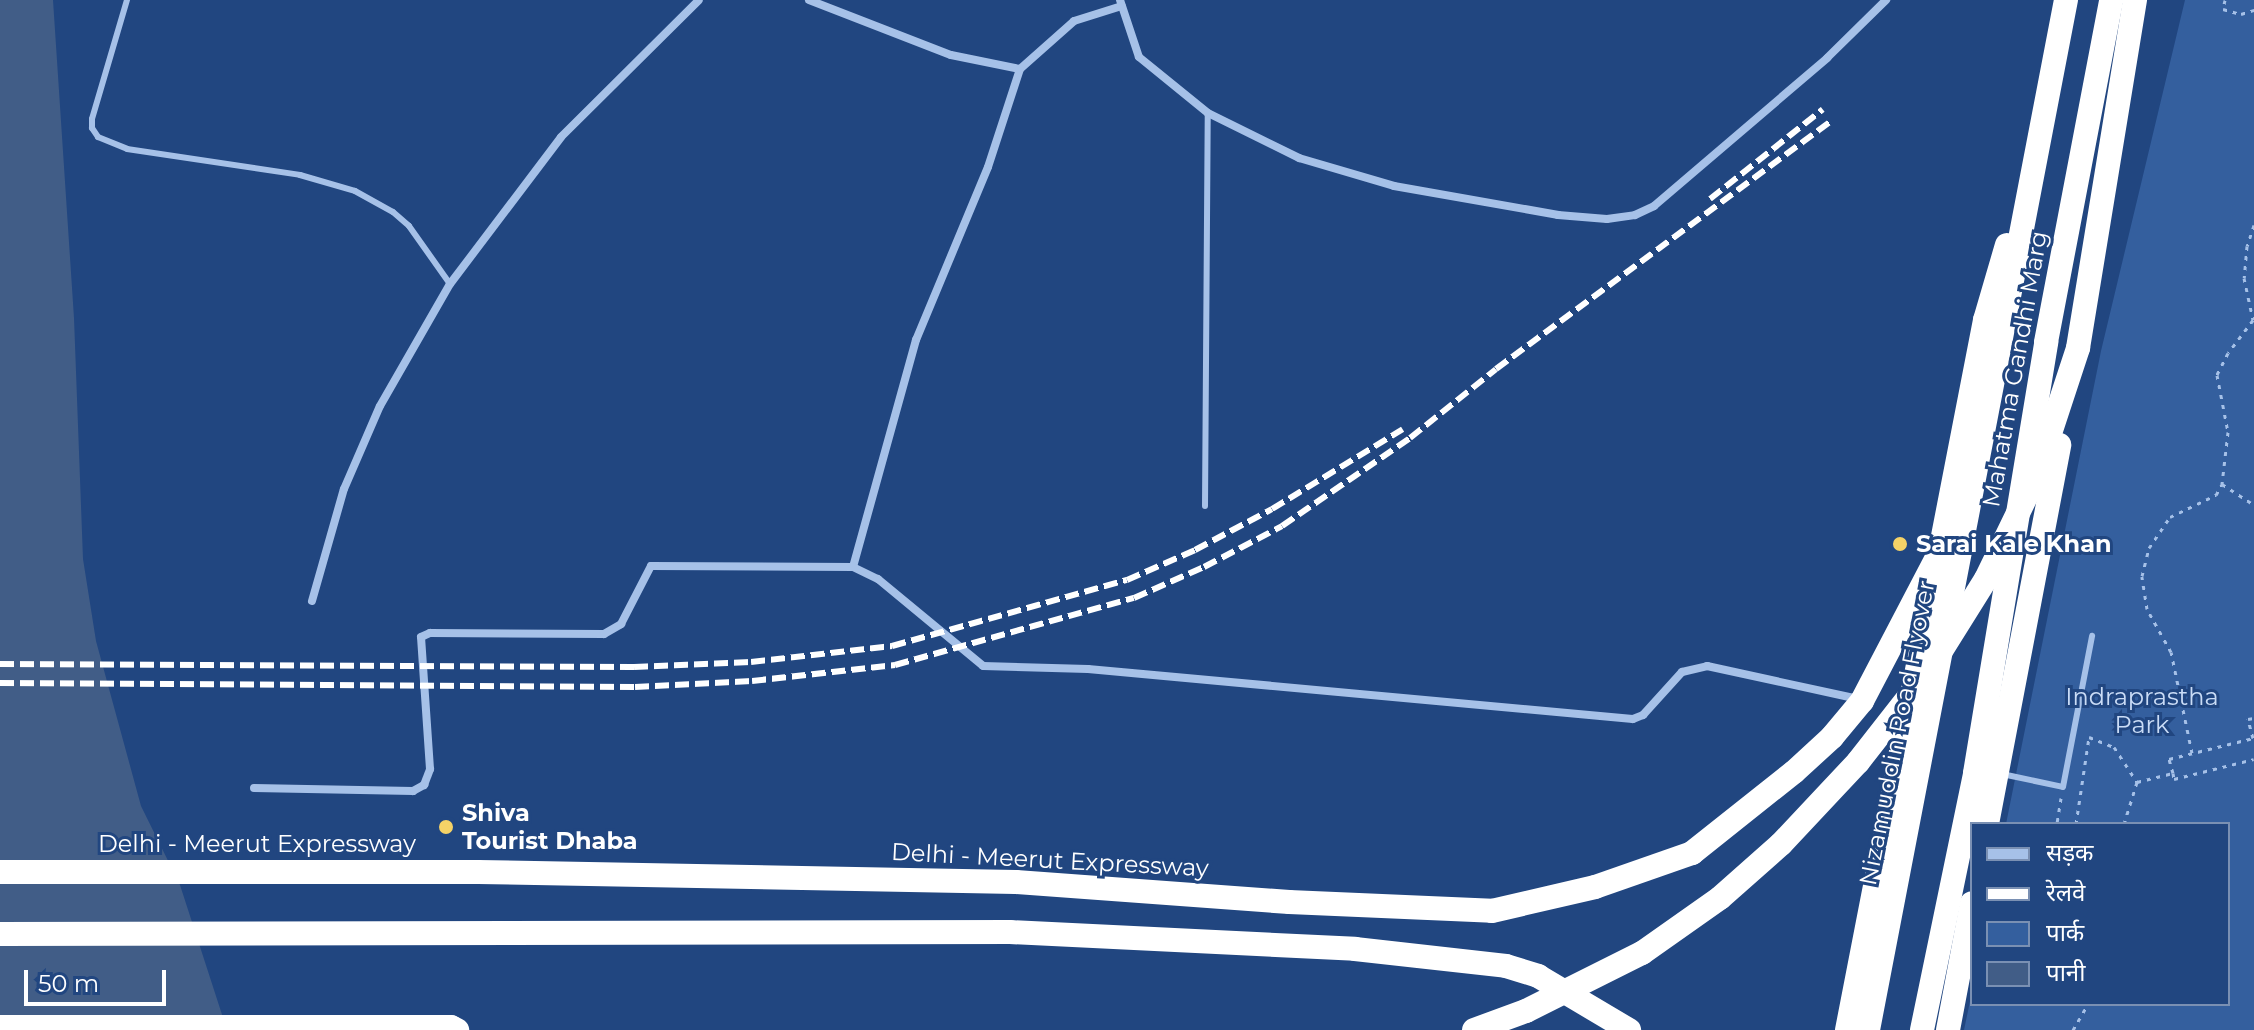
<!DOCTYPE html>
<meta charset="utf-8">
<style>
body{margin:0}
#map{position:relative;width:2254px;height:1030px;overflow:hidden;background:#214680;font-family:Montserrat,"Noto Sans Devanagari",sans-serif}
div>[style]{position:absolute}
.green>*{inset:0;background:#345f9e}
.water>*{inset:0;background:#415d87}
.path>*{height:3px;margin-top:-1.5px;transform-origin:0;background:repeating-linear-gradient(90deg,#a6c1e8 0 4px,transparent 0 10px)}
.lane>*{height:6px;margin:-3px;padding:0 3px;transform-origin:3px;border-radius:3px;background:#a6c1e8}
.street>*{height:8px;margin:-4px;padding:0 4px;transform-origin:4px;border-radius:4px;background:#a6c1e8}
.highway>*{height:24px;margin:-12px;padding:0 12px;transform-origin:12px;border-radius:12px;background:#fff}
.rail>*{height:6px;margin-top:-3px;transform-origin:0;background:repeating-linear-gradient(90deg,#fff 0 14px,transparent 0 20px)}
.highway-bridge>*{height:24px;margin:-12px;padding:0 12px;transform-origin:12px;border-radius:12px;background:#fff}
.dots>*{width:22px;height:22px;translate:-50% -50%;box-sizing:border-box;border:4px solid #214680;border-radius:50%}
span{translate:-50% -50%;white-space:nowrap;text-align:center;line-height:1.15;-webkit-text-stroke:6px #214680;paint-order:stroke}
.street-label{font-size:24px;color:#fff}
.poi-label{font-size:24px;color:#fff;font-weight:700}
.left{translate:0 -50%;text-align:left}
.park-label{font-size:24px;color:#cadcf6}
.legend{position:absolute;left:1970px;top:822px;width:260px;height:184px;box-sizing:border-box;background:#214680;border:2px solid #7a90b3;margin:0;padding:10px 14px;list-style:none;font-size:24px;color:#fff}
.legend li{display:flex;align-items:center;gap:16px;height:40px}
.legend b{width:40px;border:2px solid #7a90b3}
.scale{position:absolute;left:24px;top:970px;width:142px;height:36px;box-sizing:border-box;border:4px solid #fff;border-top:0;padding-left:10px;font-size:24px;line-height:28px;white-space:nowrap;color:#fff;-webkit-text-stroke:6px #214680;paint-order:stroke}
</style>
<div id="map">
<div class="green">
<i style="clip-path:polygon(2185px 0,2254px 0,2254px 1030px,1964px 1030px,1972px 992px,1972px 1004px,2228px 1004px,2228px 824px,2006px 824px,2101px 351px)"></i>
</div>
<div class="water">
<i style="clip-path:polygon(0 0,53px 0,74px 318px,83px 559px,96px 641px,141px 806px,180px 885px,227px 1030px,0 1030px)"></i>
</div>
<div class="path">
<i style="left:2225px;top:0;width:9px;rotate:103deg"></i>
<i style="left:2223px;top:9px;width:19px;rotate:16deg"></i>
<i style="left:2241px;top:14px;width:14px;rotate:-17deg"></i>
<i style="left:2254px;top:225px;width:22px;rotate:108deg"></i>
<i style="left:2247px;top:246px;width:32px;rotate:95deg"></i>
<i style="left:2244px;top:278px;width:43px;rotate:77.9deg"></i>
<i style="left:2253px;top:320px;width:41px;rotate:127.1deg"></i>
<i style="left:2228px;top:353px;width:25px;rotate:117deg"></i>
<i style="left:2217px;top:375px;width:58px;rotate:79.1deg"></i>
<i style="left:2228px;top:432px;width:52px;rotate:96.6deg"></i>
<i style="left:2222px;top:484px;width:38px;rotate:33deg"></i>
<i style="left:2192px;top:753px;width:103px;rotate:-101.7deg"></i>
<i style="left:2171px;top:652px;width:49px;rotate:-119.2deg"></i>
<i style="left:2147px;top:609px;width:33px;rotate:-99deg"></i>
<i style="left:2142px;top:576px;width:29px;rotate:-76deg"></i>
<i style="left:2149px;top:548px;width:37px;rotate:-56deg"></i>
<i style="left:2170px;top:517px;width:51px;rotate:-25.6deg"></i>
<i style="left:2216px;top:495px;width:13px;rotate:-61deg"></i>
<i style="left:2173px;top:773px;width:15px;rotate:-106deg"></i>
<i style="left:2169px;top:759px;width:87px;rotate:-14deg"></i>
<i style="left:2253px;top:738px;width:20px;rotate:-105deg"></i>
<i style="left:2248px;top:719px;width:6px;rotate:-9deg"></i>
<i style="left:2137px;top:782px;width:37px;rotate:-14deg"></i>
<i style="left:2173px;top:773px;width:6px;rotate:81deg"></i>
<i style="left:2174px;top:779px;width:82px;rotate:-14deg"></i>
<i style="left:2061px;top:798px;width:25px;rotate:99deg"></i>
<i style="left:2057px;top:823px;width:7px;rotate:8deg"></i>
<i style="left:2076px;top:824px;width:88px;rotate:-81.5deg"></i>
<i style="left:2089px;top:737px;width:27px;rotate:22deg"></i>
<i style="left:2114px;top:747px;width:42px;rotate:56.7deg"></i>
<i style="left:2137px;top:782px;width:44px;rotate:107.2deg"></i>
<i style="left:2073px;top:1030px;width:30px;rotate:-60deg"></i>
</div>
<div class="lane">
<i style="left:127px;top:0;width:124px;rotate:106.4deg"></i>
<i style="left:92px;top:119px;width:9px;rotate:90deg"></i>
<i style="left:92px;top:128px;width:11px;rotate:56deg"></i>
<i style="left:98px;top:137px;width:31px;rotate:22deg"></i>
<i style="left:127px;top:149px;width:175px;rotate:8.5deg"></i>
<i style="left:300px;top:175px;width:57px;rotate:16.2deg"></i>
<i style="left:355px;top:191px;width:43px;rotate:28.9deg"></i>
<i style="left:393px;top:212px;width:21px;rotate:41deg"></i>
<i style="left:409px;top:226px;width:71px;rotate:54.7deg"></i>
<i style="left:1205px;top:506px;width:393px;rotate:-89.6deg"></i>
<i style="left:2002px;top:774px;width:62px;rotate:12deg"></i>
<i style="left:2063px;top:787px;width:154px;rotate:-79.1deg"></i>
</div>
<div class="street">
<i style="left:809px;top:0;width:152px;rotate:21.2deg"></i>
<i style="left:951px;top:55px;width:70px;rotate:11.5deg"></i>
<i style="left:1120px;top:0;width:60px;rotate:71.6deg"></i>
<i style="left:1139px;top:57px;width:89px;rotate:39.1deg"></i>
<i style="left:1208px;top:113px;width:102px;rotate:26.3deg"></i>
<i style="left:1299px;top:158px;width:99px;rotate:16.4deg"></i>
<i style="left:1394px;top:186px;width:167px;rotate:10deg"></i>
<i style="left:1558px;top:215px;width:49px;rotate:4.7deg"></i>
<i style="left:1607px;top:219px;width:28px;rotate:-8deg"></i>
<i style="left:1635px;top:215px;width:21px;rotate:-25deg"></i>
<i style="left:1654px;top:206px;width:228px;rotate:-40.5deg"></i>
<i style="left:1827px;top:58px;width:83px;rotate:-44.5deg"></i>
<i style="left:853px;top:567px;width:236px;rotate:-74.5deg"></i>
<i style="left:916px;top:340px;width:187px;rotate:-67.4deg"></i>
<i style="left:988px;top:167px;width:103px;rotate:-71.9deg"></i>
<i style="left:1020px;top:69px;width:72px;rotate:-41.6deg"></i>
<i style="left:1074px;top:21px;width:50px;rotate:-17.4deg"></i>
<i style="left:312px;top:601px;width:116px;rotate:-74.1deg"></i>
<i style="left:344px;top:489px;width:90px;rotate:-66.6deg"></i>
<i style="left:380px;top:406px;width:141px;rotate:-60.2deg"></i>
<i style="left:450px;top:284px;width:184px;rotate:-52.9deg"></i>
<i style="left:561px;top:137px;width:194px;rotate:-44.8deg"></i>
<i style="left:254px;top:788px;width:159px;rotate:1.1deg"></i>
<i style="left:413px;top:791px;width:13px;rotate:-29deg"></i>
<i style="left:424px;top:785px;width:17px;rotate:-69deg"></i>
<i style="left:430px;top:769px;width:132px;rotate:-93.9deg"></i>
<i style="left:421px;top:637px;width:10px;rotate:-24deg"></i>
<i style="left:430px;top:633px;width:174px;rotate:0.3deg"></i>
<i style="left:604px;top:634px;width:20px;rotate:-30deg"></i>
<i style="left:621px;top:624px;width:65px;rotate:-62.7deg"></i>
<i style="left:651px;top:566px;width:202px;rotate:0.3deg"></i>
<i style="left:853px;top:567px;width:28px;rotate:26deg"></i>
<i style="left:878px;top:579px;width:136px;rotate:39.6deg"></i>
<i style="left:983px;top:666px;width:105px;rotate:1.6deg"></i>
<i style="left:1088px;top:669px;width:547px;rotate:5.24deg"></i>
<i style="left:1633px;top:719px;width:11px;rotate:-22deg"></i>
<i style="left:1643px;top:715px;width:58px;rotate:-47.8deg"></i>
<i style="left:1682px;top:672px;width:26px;rotate:-13deg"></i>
<i style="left:1707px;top:666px;width:155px;rotate:12.3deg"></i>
</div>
<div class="highway">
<i style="left:2078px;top:348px;width:353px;rotate:-80.7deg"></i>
<i style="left:0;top:872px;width:478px"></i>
<i style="left:478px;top:872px;width:538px;rotate:1.06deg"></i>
<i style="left:1016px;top:882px;width:274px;rotate:4.2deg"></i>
<i style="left:1289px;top:902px;width:203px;rotate:2.5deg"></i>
<i style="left:1492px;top:911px;width:106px;rotate:-13.1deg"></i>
<i style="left:1595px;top:887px;width:103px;rotate:-19.3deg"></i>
<i style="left:1692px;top:853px;width:130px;rotate:-38.5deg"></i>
<i style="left:1794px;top:772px;width:52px;rotate:-42.6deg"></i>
<i style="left:1832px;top:737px;width:47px;rotate:-50.2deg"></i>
<i style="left:1862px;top:701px;width:168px;rotate:-62.4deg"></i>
<i style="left:0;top:934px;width:1010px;rotate:-0.11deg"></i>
<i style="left:1010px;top:932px;width:345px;rotate:2.8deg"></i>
<i style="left:1355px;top:949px;width:152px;rotate:6.4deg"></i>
<i style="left:1506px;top:966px;width:34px;rotate:17deg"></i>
<i style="left:1538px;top:976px;width:106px;rotate:30.7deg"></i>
<i style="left:0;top:1027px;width:451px"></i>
<i style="left:451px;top:1027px;width:7px;rotate:27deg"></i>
<i style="left:1847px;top:1030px;width:723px;rotate:-79deg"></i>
<i style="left:1985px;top:320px;width:78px;rotate:-73.7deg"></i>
<i style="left:1868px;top:1030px;width:1049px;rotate:-79.12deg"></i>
<i style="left:1922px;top:1030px;width:262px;rotate:-78.3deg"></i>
<i style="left:1975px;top:773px;width:437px;rotate:-80.6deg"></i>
<i style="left:2046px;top:342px;width:348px;rotate:-79.2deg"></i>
<i style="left:1948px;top:1030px;width:129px;rotate:-79.3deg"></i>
</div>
<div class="rail">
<i style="left:1710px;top:199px;width:144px;rotate:-38.5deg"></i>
<i style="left:0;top:664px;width:634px;rotate:0.27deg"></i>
<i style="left:634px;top:667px;width:117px;rotate:-2.4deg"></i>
<i style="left:751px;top:662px;width:142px;rotate:-6.5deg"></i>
<i style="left:892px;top:646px;width:244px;rotate:-15.7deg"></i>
<i style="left:1127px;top:580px;width:74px;rotate:-23.8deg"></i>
<i style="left:1195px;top:550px;width:87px;rotate:-28deg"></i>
<i style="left:1272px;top:509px;width:153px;rotate:-31.4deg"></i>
<i style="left:0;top:683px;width:635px;rotate:0.36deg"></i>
<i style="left:635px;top:687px;width:117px;rotate:-2.9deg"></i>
<i style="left:752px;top:681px;width:144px;rotate:-6.4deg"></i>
<i style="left:895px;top:665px;width:248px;rotate:-15.7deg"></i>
<i style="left:1134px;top:598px;width:77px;rotate:-23.9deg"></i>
<i style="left:1204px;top:567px;width:88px;rotate:-27.7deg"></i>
<i style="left:1282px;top:526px;width:155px;rotate:-34.5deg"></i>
<i style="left:1410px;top:438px;width:110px;rotate:-38.7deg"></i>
<i style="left:1496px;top:369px;width:418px;rotate:-36.5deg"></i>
</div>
<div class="highway-bridge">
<i style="left:1987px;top:824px;width:386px;rotate:-79.2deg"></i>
<i style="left:1474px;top:1030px;width:55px;rotate:-20.1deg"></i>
<i style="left:1526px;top:1011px;width:130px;rotate:-26.6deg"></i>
<i style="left:1642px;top:953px;width:95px;rotate:-35.2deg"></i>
<i style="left:1720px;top:898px;width:81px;rotate:-41.5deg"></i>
<i style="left:1781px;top:844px;width:112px;rotate:-46.8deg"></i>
<i style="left:1858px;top:762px;width:110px;rotate:-52deg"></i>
<i style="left:1926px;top:675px;width:113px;rotate:-58deg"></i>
<i style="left:1986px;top:579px;width:114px;rotate:-64.1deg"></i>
<i style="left:2036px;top:476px;width:135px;rotate:-71.8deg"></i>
</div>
<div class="dots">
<i style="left:1900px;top:544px;background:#f5d267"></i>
<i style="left:446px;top:827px;background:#f5d267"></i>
</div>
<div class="street-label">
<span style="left:2015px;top:369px;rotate:-80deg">Mahatma Gandhi Marg</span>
<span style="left:1897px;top:733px;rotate:-79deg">Nizamuddin Road Flyover</span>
<span style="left:257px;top:844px">Delhi - Meerut Expressway</span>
<span style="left:1050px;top:860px;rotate:3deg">Delhi - Meerut Expressway</span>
</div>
<div class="poi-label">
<span class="left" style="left:1916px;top:544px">Sarai Kale Khan</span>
<span class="left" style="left:462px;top:827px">Shiva<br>Tourist Dhaba</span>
</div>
<div class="park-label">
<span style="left:2142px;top:711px">Indraprastha<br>Park</span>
</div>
<ul class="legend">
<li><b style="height:10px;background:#a6c1e8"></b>सड़क</li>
<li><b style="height:10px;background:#fff"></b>रेलवे</li>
<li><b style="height:22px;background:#345f9e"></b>पार्क</li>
<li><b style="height:22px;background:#415d87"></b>पानी</li>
</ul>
<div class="scale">50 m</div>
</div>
